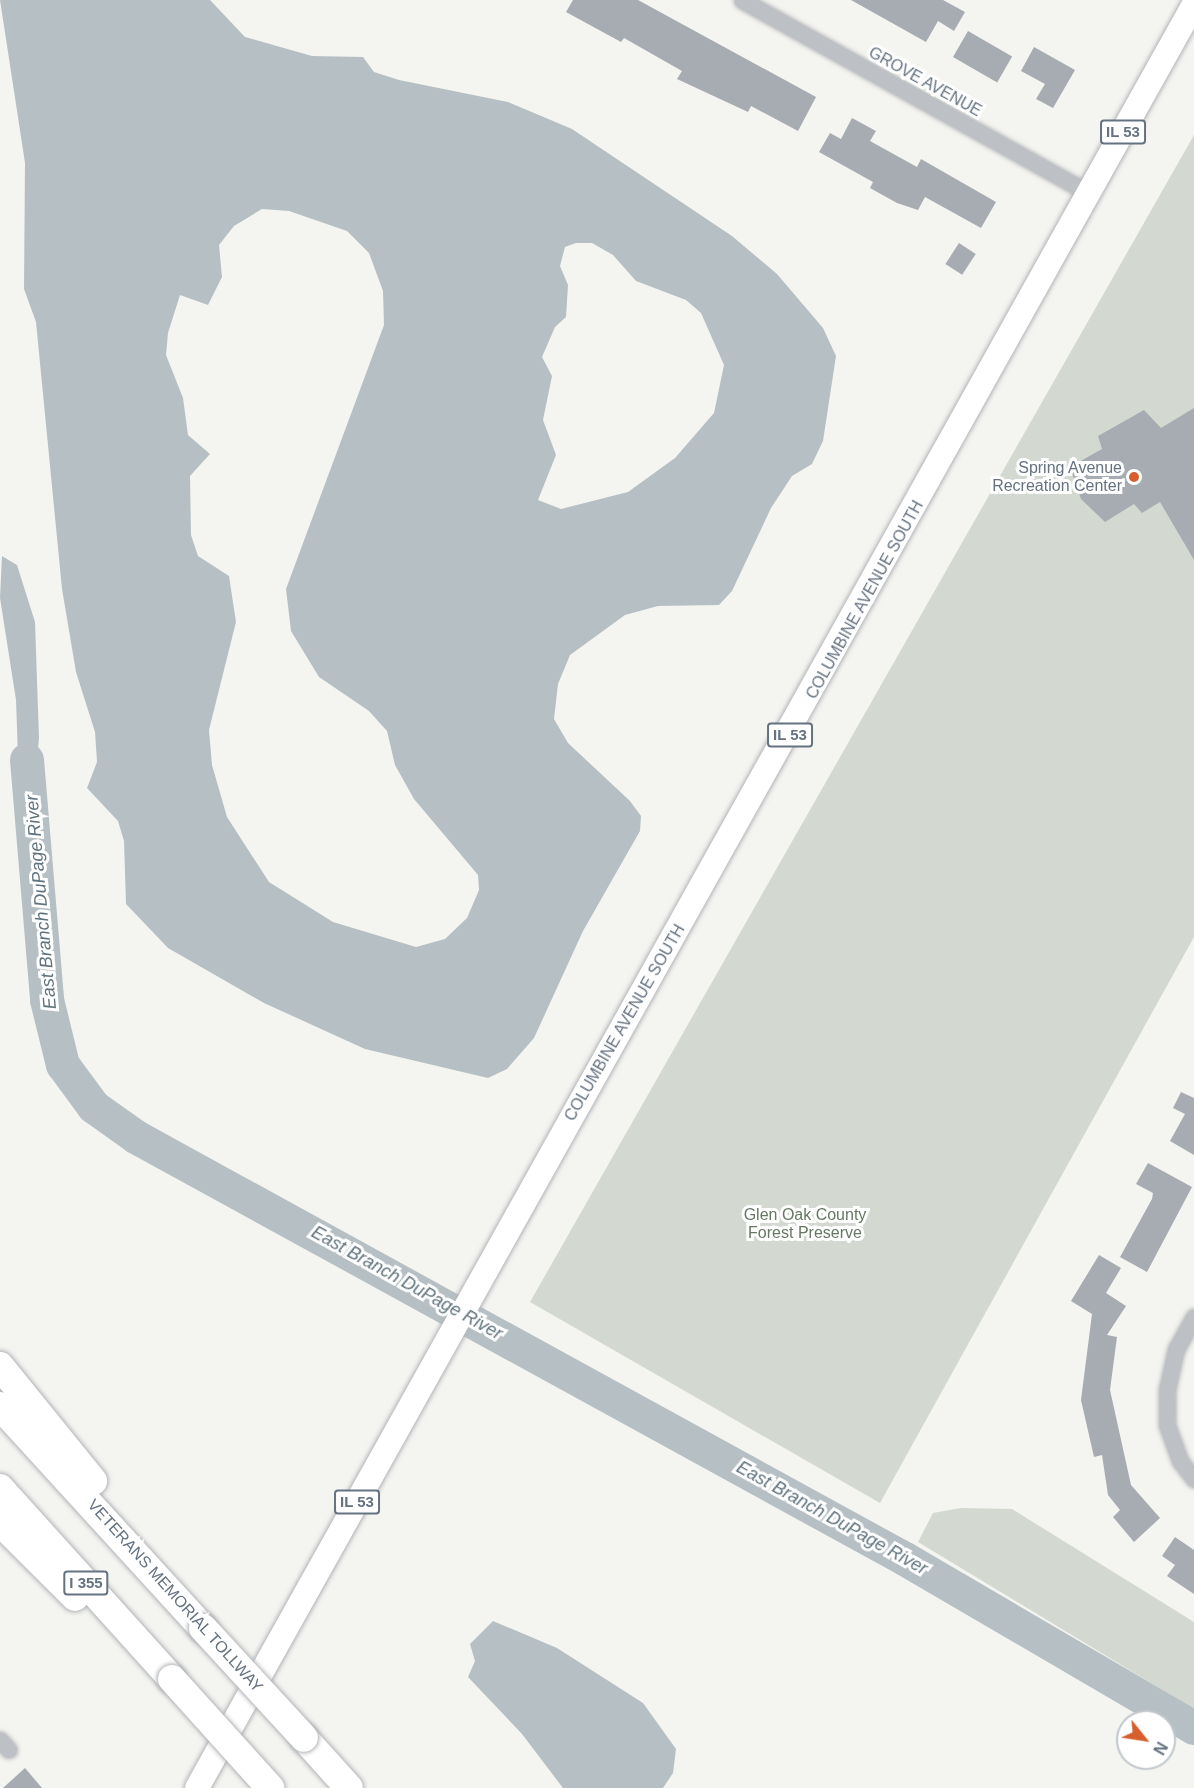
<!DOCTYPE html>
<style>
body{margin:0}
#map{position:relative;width:1194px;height:1788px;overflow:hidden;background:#f4f4f0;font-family:Helvetica,sans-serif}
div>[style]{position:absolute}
.green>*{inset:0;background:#d3d9d0}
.water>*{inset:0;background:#b6c0c4}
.river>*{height:34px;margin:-17px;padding:0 17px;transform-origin:17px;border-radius:17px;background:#b6c0c4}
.building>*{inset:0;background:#a6acb2;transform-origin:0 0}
.roads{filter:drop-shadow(0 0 2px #b1b4b8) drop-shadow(0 0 2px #b1b4b8)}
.street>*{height:15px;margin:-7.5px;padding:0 7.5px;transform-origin:7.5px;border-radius:7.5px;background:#bdc0c4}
.primary>*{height:24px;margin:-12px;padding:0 12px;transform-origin:12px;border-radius:12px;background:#fff}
.highway>*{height:28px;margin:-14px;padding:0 14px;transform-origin:14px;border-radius:14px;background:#fff}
.bridges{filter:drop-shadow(0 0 2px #b2b5b8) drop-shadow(0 0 2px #b2b5b8)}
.highway-bridge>*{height:28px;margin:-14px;padding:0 14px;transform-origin:14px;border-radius:14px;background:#fff}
.dots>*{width:16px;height:16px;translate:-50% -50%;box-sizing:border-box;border:3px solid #fff;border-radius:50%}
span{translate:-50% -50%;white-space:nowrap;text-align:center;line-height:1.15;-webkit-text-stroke:6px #fff;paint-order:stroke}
.shield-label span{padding:2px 4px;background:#fff;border:2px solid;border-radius:4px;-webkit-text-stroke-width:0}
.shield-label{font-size:15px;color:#657280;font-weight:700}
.street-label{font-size:16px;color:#657280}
.poi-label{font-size:16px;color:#657280}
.right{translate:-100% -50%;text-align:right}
.park-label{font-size:16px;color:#667763}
.water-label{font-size:18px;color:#60737d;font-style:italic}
.north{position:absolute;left:1116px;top:1710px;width:60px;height:60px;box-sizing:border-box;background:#fff;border:2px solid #c1c7cc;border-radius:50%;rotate:120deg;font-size:16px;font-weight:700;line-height:24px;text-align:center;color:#657280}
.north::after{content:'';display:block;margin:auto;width:21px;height:27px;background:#d75f2d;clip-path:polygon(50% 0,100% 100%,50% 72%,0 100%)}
</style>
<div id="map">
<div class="green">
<i style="clip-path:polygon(1194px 135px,1194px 937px,880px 1503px,530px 1302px)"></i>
<i style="clip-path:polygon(961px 1508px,1012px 1509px,1194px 1622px,1194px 1709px,918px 1542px,933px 1513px)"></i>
</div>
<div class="water">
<i style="clip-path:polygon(evenodd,0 0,210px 0,245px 37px,312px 56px,363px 57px,374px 72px,399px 80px,508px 102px,572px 129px,732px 236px,777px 274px,823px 328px,836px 356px,823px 441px,812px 464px,792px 476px,771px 508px,732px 591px,719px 605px,658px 606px,625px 615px,570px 655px,558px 684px,554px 719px,568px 743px,630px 801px,641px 816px,640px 831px,583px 931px,534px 1038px,507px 1069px,488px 1078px,365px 1049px,264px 1003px,168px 948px,126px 904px,124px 841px,118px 821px,87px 788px,97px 762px,95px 732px,76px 672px,62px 589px,36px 322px,24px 289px,25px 163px,0 0,262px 209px,289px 211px,347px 231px,369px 253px,383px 291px,384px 325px,286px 589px,291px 631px,319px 677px,369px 711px,387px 731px,395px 765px,414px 799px,478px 875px,479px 890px,467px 918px,445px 939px,416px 947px,333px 922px,269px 882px,227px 817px,212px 765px,209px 730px,236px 622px,229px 576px,198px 556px,191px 535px,190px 476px,210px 454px,188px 435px,183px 398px,166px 355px,168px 333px,180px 295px,208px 305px,222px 277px,219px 245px,234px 226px,262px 209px,0 0,576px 243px,592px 243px,613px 255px,636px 281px,686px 300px,701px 313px,724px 365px,714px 413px,675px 458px,628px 492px,561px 509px,538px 500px,556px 455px,543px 420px,552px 376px,542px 357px,555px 327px,566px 317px,568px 285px,560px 266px,565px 247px,576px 243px)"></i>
<i style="clip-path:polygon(2px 556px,17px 565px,35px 622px,39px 738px,32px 809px,18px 758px,16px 700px,0 598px)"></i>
<i style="clip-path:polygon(493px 1621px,557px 1648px,643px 1703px,676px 1749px,673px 1773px,663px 1788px,563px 1788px,522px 1734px,468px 1677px,475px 1661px,470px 1644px)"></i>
</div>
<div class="river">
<i style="left:27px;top:760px;width:241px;rotate:85.2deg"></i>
<i style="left:47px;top:1000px;width:67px;rotate:76.2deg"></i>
<i style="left:63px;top:1065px;width:52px;rotate:53.6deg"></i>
<i style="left:94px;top:1107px;width:52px;rotate:35.5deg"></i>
<i style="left:136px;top:1137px;width:877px;rotate:28.76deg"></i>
<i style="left:905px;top:1559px;width:335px;rotate:30.3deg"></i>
</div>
<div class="building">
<i style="clip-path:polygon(573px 0,638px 0,816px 97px,798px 131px,751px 106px,748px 112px,677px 79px,682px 71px,624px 38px,621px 42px,566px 12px)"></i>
<i style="clip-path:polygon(851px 0,943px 0,965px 12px,954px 31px,938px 21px,926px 42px)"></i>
<i style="left:968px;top:31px;width:51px;height:30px;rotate:30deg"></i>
<i style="clip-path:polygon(1034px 47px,1075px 70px,1053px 108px,1036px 99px,1045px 84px,1021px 71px)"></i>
<i style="clip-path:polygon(852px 118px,876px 131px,870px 141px,917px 167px,921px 159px,996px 202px,981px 228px,925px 197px,918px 210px,897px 203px,870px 188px,873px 182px,819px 152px,830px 133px,841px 139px)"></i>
<i style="left:959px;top:243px;width:20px;height:25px;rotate:33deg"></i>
<i style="clip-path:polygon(1194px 408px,1194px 560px,1160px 502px,1142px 513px,1134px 504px,1105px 522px,1081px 499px,1070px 467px,1102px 449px,1098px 436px,1144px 410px,1161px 428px)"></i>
<i style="clip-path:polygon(1181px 1092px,1194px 1098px,1194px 1155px,1170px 1141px,1185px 1114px,1173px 1108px)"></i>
<i style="clip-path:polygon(1148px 1163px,1192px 1187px,1147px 1272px,1120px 1257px,1152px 1199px,1153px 1193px,1136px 1184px)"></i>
<i style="clip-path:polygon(1099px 1255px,1121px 1268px,1106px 1293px,1126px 1306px,1107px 1335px,1117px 1337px,1110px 1390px,1131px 1485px,1160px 1518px,1134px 1542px,1113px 1517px,1120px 1510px,1108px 1495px,1102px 1455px,1094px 1457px,1081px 1400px,1092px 1314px,1071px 1301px)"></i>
<i style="clip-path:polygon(1175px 1537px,1194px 1550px,1194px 1594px,1167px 1576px,1175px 1565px,1162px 1556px)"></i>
<i style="clip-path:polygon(25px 1768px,42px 1788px,3px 1788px)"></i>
</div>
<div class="roads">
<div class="street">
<i style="left:742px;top:0;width:398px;rotate:29.1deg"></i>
<i style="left:1194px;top:1317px;width:37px;rotate:119deg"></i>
<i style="left:1176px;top:1349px;width:42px;rotate:102.4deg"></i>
<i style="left:1167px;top:1390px;width:35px;rotate:90deg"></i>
<i style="left:1167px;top:1425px;width:38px;rotate:70deg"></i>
<i style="left:1180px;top:1461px;width:23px;rotate:52deg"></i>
<i style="left:0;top:1740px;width:13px;rotate:48deg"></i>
</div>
<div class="primary">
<i style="left:197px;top:1788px;width:2044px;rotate:-60.8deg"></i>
</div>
<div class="highway">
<i style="left:0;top:1366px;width:148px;rotate:51deg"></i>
<i style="left:0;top:1406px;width:301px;rotate:47.6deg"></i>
<i style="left:0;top:1488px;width:257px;rotate:48deg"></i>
<i style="left:0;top:1522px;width:106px;rotate:45deg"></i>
<i style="left:304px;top:1738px;width:67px;rotate:48deg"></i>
</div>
</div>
<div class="bridges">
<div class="highway-bridge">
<i style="left:203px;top:1628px;width:149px;rotate:47.4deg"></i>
<i style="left:172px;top:1679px;width:147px;rotate:48deg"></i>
</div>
</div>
<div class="dots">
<i style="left:1134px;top:477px;background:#d75f2d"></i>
</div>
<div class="shield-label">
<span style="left:1123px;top:132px">IL 53</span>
<span style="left:790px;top:735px">IL 53</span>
<span style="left:357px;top:1502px">IL 53</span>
<span style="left:86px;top:1583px">I 355</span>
</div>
<div class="street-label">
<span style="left:925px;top:82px;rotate:29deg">GROVE AVENUE</span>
<span style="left:865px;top:600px;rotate:-61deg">COLUMBINE AVENUE SOUTH</span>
<span style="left:625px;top:1023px;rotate:-60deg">COLUMBINE AVENUE SOUTH</span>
<span style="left:175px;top:1596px;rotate:48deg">VETERANS MEMORIAL TOLLWAY</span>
</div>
<div class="poi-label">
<span class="right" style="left:1122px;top:477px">Spring Avenue<br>Recreation Center</span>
</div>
<div class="park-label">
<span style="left:805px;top:1224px">Glen Oak County<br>Forest Preserve</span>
</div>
<div class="water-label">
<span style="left:41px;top:902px;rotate:-95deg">East Branch DuPage River</span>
<span style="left:407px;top:1283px;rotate:29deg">East Branch DuPage River</span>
<span style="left:832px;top:1518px;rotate:29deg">East Branch DuPage River</span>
</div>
<div class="north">N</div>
</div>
